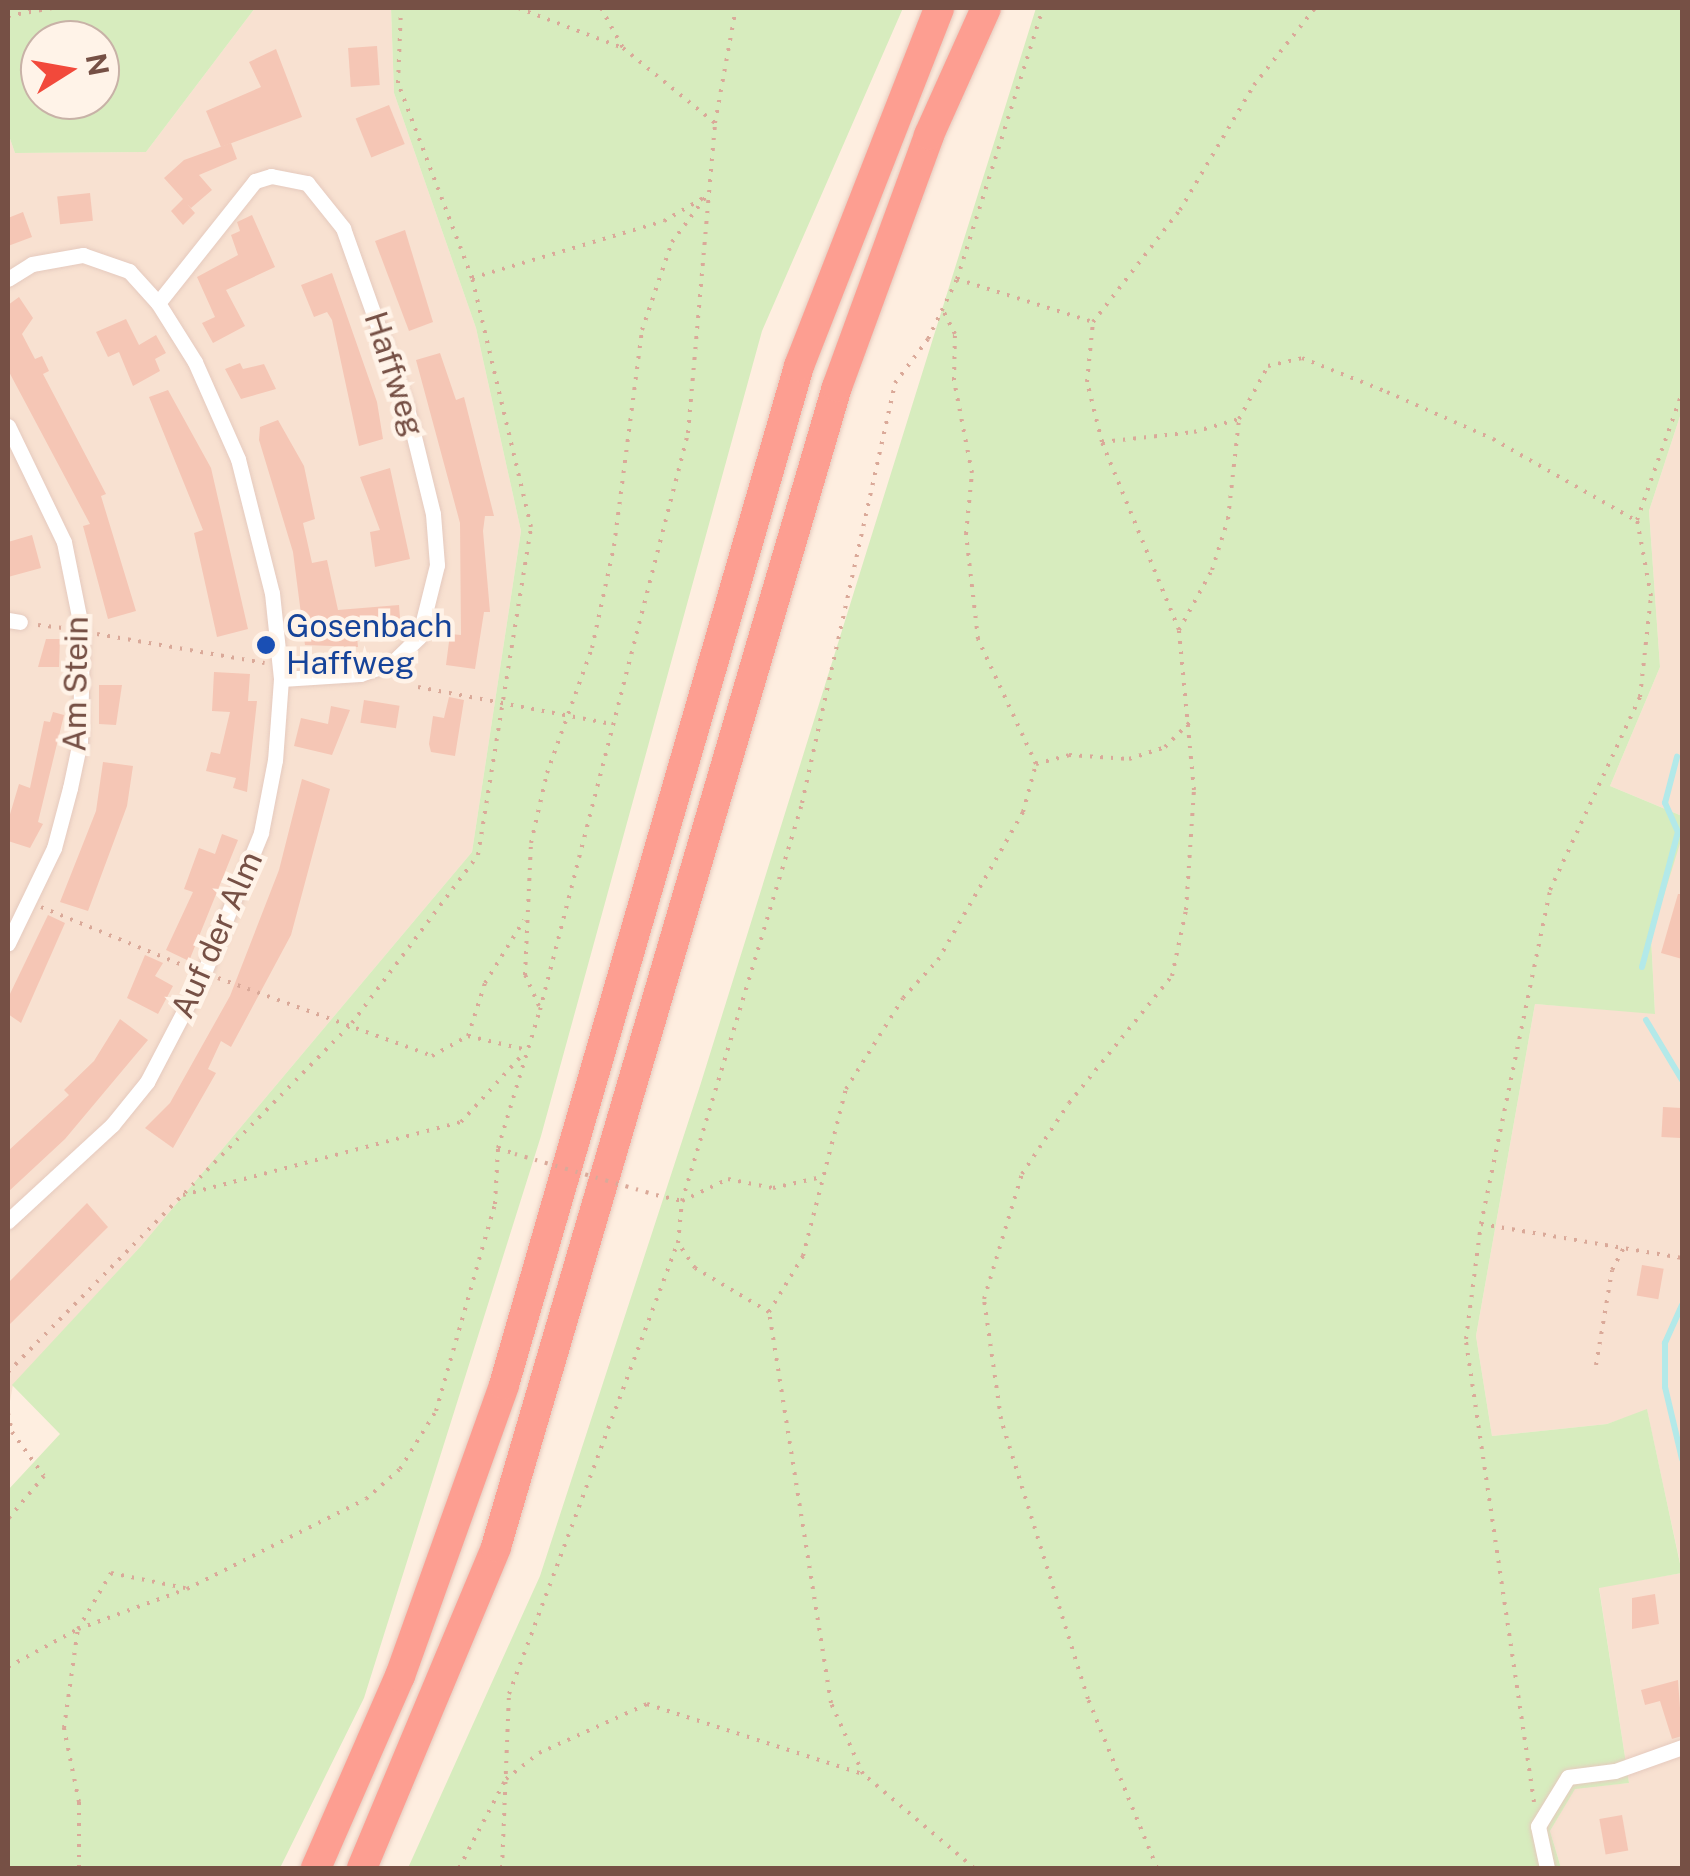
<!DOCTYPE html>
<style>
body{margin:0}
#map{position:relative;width:1690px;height:1876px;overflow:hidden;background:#feeee0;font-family:"Public Sans",sans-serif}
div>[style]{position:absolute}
.residential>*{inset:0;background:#f8e1d1}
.green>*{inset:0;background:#d7ecbe}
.stream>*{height:6px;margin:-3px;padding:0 3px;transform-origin:3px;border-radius:3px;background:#b3e9e9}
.building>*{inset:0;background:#f5c6b5;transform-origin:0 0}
.path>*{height:4px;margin-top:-2px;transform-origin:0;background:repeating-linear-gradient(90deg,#daa999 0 2.5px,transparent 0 10.5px)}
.roads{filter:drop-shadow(0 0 2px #e5cabe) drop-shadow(0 0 2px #e5cabe)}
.street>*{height:15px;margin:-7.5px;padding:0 7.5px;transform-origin:7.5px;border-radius:7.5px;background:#fff}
.highway>*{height:30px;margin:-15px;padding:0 15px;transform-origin:15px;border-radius:15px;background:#fd9e91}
.path-bridge>*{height:4px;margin-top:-2px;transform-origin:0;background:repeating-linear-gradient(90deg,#daa999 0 2.5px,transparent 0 10.5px)}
.dots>*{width:28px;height:28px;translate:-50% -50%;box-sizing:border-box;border:5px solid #fff3e8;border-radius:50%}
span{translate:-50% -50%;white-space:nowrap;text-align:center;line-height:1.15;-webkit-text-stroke:9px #fff3e8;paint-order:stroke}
.street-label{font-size:32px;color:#765045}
.transit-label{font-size:32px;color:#164399}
.left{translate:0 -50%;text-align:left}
.frame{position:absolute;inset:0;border:10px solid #765045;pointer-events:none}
.north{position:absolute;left:20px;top:20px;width:100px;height:100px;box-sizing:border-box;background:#fff3e8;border:2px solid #c8b2a7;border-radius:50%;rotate:79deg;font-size:28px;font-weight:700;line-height:40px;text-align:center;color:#765045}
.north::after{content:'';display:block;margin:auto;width:35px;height:45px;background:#f2493b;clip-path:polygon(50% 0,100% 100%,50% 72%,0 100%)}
</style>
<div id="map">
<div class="residential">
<i style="clip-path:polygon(255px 8px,391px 8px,394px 93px,476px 328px,521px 531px,472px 852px,141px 1246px,13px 1385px,8px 1412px,8px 133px,15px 153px,146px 152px)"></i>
<i style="clip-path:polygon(1682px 410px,1682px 816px,1610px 786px,1660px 667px,1649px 511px)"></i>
<i style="clip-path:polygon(1680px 835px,1682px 837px,1682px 1572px,1647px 1410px,1607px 1424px,1492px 1436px,1476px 1336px,1535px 1004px,1655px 1013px,1651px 937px)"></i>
<i style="clip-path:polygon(1682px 1573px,1682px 1868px,1561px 1868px,1550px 1831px,1575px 1788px,1629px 1783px,1599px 1587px)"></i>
</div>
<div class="green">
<i style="clip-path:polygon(evenodd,8px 8px,255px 8px,146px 152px,15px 153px,8px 133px,8px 8px,100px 40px,100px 100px,40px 100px,40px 40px,100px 40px)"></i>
<i style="clip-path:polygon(391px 8px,903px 8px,762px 331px,541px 1136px,364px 1698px,280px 1868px,8px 1868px,8px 1490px,60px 1434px,12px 1385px,141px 1246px,472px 852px,521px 531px,476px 328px,394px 93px)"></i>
<i style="clip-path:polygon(1036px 8px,1682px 8px,1682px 410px,1649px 511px,1660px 667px,1610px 786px,1682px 816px,1682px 837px,1651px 937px,1655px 1014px,1535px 1004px,1476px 1336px,1492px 1436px,1607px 1424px,1647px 1409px,1682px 1573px,1599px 1588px,1629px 1783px,1575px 1789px,1550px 1831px,1561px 1868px,408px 1868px,540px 1576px,700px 1086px)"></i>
</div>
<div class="stream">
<i style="left:1642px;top:967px;width:140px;rotate:-75.1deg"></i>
<i style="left:1678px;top:832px;width:32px;rotate:-114deg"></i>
<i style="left:1665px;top:803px;width:48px;rotate:-75.4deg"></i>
<i style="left:1646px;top:1020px;width:70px;rotate:59deg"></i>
<i style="left:1682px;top:1305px;width:42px;rotate:114.1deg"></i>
<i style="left:1665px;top:1343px;width:44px;rotate:90deg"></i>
<i style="left:1665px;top:1387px;width:74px;rotate:76.7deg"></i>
</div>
<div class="building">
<i style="left:377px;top:46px;width:39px;height:29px;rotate:86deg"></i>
<i style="clip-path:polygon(276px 49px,302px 117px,221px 147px,206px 111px,261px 87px,249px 62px)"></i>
<i style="left:389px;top:105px;width:42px;height:36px;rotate:68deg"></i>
<i style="clip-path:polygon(231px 143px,237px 159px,199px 175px,212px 190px,191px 208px,187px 204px,195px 213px,183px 225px,171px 211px,183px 199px,164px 178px,184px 160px)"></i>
<i style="left:90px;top:193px;width:28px;height:33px;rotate:84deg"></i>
<i style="clip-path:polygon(23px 212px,32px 237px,8px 246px,8px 218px)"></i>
<i style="clip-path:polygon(252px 215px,275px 267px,226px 290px,245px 326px,213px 343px,202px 323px,215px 317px,197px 277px,238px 255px,231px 235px,240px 231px,237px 222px)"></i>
<i style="clip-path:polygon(405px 230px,433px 322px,409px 331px,375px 241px)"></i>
<i style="clip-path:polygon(332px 273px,377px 402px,383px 439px,359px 446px,332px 320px,327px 312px,314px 317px,301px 285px)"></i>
<i style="clip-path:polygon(19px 297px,33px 318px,22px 334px,35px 359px,42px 356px,49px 371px,43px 374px,106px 494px,101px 496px,136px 611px,108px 619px,83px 526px,90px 524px,8px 370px,8px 305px)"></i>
<i style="clip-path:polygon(126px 319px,139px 345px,156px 335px,166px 353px,155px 359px,160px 371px,133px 386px,119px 352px,108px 357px,96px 332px)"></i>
<i style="clip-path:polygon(440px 353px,456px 400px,464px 397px,494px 516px,485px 516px,483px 531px,490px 612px,484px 612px,475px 669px,446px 665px,450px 634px,461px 635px,460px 523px,416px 360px)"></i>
<i style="clip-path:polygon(240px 363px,243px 369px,264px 364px,276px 389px,241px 399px,225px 369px)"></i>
<i style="clip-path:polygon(168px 390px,211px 468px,248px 629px,217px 637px,194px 533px,203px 530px,149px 397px)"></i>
<i style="clip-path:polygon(278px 420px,304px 466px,315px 519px,303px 523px,312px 563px,327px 560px,338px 610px,399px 605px,401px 632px,357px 637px,358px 647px,305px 645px,293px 552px,259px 440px,260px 427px)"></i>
<i style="clip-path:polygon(390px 468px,410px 559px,375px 567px,370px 532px,380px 530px,360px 477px)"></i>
<i style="clip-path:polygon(32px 535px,41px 568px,8px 577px,8px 542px)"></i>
<i style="clip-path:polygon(46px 639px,60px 639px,59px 667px,38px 667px)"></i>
<i style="clip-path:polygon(214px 672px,250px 674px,248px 701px,257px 701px,247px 792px,233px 788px,236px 778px,206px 771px,211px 752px,220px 754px,230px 712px,212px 711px)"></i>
<i style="clip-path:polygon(99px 685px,122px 685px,116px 725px,99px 724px)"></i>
<i style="clip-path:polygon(449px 697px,464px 700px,455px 756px,431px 752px,429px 744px,433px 716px,444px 718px)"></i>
<i style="left:364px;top:700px;width:36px;height:23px;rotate:9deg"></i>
<i style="clip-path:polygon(331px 706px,350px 710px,332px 755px,294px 746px,301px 718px,328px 724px)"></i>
<i style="clip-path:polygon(53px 712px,64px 715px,38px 822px,43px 824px,30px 848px,8px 841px,8px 821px,19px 784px,30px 788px,44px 721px,50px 722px)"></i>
<i style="clip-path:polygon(103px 762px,133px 766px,127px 806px,88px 911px,60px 902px,96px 811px)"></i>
<i style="clip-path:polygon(302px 779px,330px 789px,291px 935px,231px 1047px,221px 1041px,208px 1069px,216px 1073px,173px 1148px,145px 1128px,170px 1103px,230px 996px,279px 870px)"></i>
<i style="clip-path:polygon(222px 834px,238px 840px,189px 961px,166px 950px,193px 892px,184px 889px,199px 848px,215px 854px)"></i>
<i style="clip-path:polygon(1678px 894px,1682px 894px,1682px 959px,1661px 953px)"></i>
<i style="clip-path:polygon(48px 915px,65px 923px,21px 1023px,8px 1014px,8px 998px)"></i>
<i style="clip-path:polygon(145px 955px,163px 963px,155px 976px,173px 986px,158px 1014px,127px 998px)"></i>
<i style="clip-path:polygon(120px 1019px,148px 1040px,65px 1139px,8px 1192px,8px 1151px,69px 1095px,64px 1090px,94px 1061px)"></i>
<i style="left:1663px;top:1107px;width:19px;height:30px;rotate:3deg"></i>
<i style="clip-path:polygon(87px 1203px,108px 1227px,8px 1326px,8px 1283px)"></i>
<i style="left:1642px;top:1265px;width:22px;height:31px;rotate:10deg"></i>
<i style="clip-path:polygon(1655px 1594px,1659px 1624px,1632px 1629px,1632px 1598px)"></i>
<i style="clip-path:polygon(1678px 1680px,1682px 1736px,1672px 1739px,1660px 1701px,1645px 1705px,1641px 1690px)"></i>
<i style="left:1622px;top:1815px;width:36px;height:23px;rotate:80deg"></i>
</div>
<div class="path">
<i style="left:518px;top:8px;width:112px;rotate:20.9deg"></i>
<i style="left:601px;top:8px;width:46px;rotate:61.2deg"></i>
<i style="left:623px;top:48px;width:119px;rotate:39.2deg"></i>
<i style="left:8px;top:16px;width:45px;rotate:-10.3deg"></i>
<i style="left:472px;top:278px;width:200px;rotate:-16.5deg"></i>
<i style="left:664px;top:221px;width:45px;rotate:-30.5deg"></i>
<i style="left:957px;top:279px;width:139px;rotate:17.5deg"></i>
<i style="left:1102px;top:442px;width:93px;rotate:-6.2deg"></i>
<i style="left:1194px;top:432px;width:47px;rotate:-16.1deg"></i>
<i style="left:38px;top:625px;width:25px;rotate:7deg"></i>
<i style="left:1179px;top:630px;width:68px;rotate:-61.2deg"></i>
<i style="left:1212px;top:570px;width:53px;rotate:-72.6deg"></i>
<i style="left:1228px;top:519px;width:101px;rotate:-83.7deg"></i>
<i style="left:1239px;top:419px;width:60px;rotate:-61.3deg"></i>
<i style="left:1268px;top:366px;width:35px;rotate:-13deg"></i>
<i style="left:1302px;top:358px;width:92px;rotate:21.8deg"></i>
<i style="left:1387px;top:392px;width:116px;rotate:23.9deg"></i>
<i style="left:1493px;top:439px;width:163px;rotate:29.7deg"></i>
<i style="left:97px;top:634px;width:170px;rotate:9.8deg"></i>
<i style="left:418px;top:687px;width:197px;rotate:10.8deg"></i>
<i style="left:1036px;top:764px;width:34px;rotate:-15deg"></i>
<i style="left:1069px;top:755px;width:60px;rotate:3.8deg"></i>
<i style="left:1129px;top:759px;width:38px;rotate:-18deg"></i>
<i style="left:1165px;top:747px;width:37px;rotate:-45deg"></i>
<i style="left:41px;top:907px;width:161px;rotate:22.3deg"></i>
<i style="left:218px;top:978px;width:228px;rotate:20deg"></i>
<i style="left:432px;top:1056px;width:41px;rotate:-29.1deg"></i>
<i style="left:468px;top:1036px;width:61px;rotate:13.3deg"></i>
<i style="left:539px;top:1006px;width:34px;rotate:-114deg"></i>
<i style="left:525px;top:975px;width:132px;rotate:-87.4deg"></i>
<i style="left:531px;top:843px;width:72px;rotate:-77.1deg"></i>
<i style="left:547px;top:773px;width:133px;rotate:-70.2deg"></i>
<i style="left:592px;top:648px;width:104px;rotate:-77.8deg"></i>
<i style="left:614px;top:546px;width:218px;rotate:-82.6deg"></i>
<i style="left:642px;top:330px;width:93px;rotate:-71.2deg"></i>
<i style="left:672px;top:242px;width:59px;rotate:-53.3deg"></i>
<i style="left:468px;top:1036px;width:56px;rotate:-72.2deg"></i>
<i style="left:485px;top:983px;width:74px;rotate:-58.2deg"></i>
<i style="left:498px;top:1148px;width:18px;rotate:19deg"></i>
<i style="left:183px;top:1195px;width:287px;rotate:-14.7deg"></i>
<i style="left:461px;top:1122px;width:92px;rotate:-47.6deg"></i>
<i style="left:656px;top:1195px;width:27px;rotate:13deg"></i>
<i style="left:682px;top:1201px;width:51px;rotate:-25.6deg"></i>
<i style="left:728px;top:1179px;width:46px;rotate:11.3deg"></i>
<i style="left:773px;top:1188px;width:50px;rotate:-12.7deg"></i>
<i style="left:1481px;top:1224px;width:204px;rotate:9.6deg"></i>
<i style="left:769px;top:1312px;width:66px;rotate:-58.7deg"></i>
<i style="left:803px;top:1256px;width:172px;rotate:-75.6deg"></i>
<i style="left:846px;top:1089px;width:107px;rotate:-57.9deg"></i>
<i style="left:903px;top:998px;width:52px;rotate:-47.4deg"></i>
<i style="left:938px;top:960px;width:171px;rotate:-60.1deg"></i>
<i style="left:1023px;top:812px;width:50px;rotate:-74.8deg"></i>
<i style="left:1036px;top:764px;width:138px;rotate:-114.9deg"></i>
<i style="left:978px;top:639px;width:106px;rotate:-96.5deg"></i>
<i style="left:966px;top:534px;width:61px;rotate:-84.4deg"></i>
<i style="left:972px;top:473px;width:95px;rotate:-101deg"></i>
<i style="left:954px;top:380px;width:46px;rotate:-88.8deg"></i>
<i style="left:955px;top:334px;width:27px;rotate:-117deg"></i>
<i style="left:1596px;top:1365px;width:96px;rotate:-80.4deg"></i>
<i style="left:1612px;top:1270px;width:26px;rotate:-62deg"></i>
<i style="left:8px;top:1372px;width:490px;rotate:-45.4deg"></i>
<i style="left:352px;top:1023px;width:210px;rotate:-53.1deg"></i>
<i style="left:478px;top:855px;width:332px;rotate:-80.8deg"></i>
<i style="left:531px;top:527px;width:256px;rotate:-103.3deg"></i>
<i style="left:472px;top:278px;width:209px;rotate:-110.8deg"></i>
<i style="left:398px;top:83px;width:75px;rotate:-87.7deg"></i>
<i style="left:8px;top:1413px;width:19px;rotate:78deg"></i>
<i style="left:12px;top:1432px;width:54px;rotate:54deg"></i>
<i style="left:44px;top:1476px;width:56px;rotate:129.9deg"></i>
<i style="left:8px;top:1667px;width:80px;rotate:-28.5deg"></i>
<i style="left:78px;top:1629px;width:65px;rotate:-59.5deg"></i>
<i style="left:111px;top:1573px;width:76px;rotate:11.5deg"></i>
<i style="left:1534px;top:1802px;width:468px;rotate:-98.4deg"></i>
<i style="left:1466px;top:1339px;width:116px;rotate:-82.6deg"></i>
<i style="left:1481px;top:1224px;width:341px;rotate:-78.3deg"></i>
<i style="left:1550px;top:890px;width:213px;rotate:-65deg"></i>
<i style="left:1640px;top:697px;width:102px;rotate:-83.8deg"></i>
<i style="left:1651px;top:596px;width:77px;rotate:-100.4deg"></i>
<i style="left:1637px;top:520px;width:135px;rotate:-70.5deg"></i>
<i style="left:79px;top:1868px;width:66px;rotate:-90deg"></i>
<i style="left:79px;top:1802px;width:76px;rotate:-101.5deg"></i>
<i style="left:64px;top:1728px;width:100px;rotate:-82deg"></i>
<i style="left:78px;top:1629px;width:116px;rotate:-20.2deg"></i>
<i style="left:187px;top:1589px;width:200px;rotate:-26.7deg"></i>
<i style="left:366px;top:1499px;width:45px;rotate:-41.4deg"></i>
<i style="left:400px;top:1469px;width:68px;rotate:-58.2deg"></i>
<i style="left:436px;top:1411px;width:215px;rotate:-74.1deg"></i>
<i style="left:495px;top:1204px;width:56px;rotate:-86.9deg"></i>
<i style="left:498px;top:1148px;width:144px;rotate:-73.1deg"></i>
<i style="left:540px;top:1010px;width:596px;rotate:-75.61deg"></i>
<i style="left:688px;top:433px;width:311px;rotate:-85deg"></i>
<i style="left:715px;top:123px;width:117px;rotate:-79.7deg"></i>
<i style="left:459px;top:1868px;width:101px;rotate:-62.2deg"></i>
<i style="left:506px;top:1779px;width:42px;rotate:-38.2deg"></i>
<i style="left:539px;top:1753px;width:119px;rotate:-24.4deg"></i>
<i style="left:647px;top:1704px;width:227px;rotate:18deg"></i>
<i style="left:502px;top:1868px;width:174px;rotate:-87.7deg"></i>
<i style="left:509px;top:1694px;width:482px;rotate:-69.5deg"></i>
<i style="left:974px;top:1868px;width:145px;rotate:-139.7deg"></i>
<i style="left:863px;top:1774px;width:78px;rotate:-114.3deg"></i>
<i style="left:831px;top:1703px;width:396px;rotate:-99deg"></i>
<i style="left:769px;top:1312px;width:86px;rotate:-149.3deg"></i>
<i style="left:695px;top:1268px;width:30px;rotate:-124deg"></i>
<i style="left:678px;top:1243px;width:42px;rotate:-84.6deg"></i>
<i style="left:682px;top:1201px;width:416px;rotate:-73.2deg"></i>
<i style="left:802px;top:803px;width:430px;rotate:-77.5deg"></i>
<i style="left:895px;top:383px;width:55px;rotate:-53.1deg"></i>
<i style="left:928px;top:339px;width:67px;rotate:-64.2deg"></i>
<i style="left:957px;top:279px;width:284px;rotate:-72.4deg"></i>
<i style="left:1157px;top:1868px;width:183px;rotate:-112.2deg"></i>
<i style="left:1088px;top:1699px;width:293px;rotate:-107.3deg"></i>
<i style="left:1001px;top:1419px;width:121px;rotate:-98.1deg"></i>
<i style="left:984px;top:1299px;width:131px;rotate:-73.1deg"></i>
<i style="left:1022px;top:1174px;width:85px;rotate:-56.5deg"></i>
<i style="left:1069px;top:1103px;width:164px;rotate:-51deg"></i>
<i style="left:1172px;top:976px;width:67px;rotate:-78deg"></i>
<i style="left:1186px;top:910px;width:120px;rotate:-86.2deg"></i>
<i style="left:1194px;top:790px;width:161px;rotate:-95.4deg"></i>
<i style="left:1179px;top:630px;width:203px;rotate:-112.3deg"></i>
<i style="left:1102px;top:442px;width:62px;rotate:-104deg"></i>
<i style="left:1087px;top:382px;width:60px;rotate:-84.3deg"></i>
<i style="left:1093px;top:322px;width:142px;rotate:-52.2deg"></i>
<i style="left:1180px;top:210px;width:145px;rotate:-59.4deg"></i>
<i style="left:1254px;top:85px;width:98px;rotate:-51.6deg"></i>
</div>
<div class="roads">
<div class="street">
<i style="left:8px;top:279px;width:28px;rotate:-32deg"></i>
<i style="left:32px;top:264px;width:52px;rotate:-10deg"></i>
<i style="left:83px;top:255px;width:49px;rotate:19.2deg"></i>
<i style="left:129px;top:271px;width:43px;rotate:47.8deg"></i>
<i style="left:158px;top:303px;width:70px;rotate:57.9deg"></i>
<i style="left:195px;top:362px;width:106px;rotate:66.1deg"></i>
<i style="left:238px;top:459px;width:138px;rotate:75.8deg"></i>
<i style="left:272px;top:593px;width:86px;rotate:84deg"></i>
<i style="left:281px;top:679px;width:81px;rotate:94.2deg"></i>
<i style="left:275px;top:760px;width:74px;rotate:100.9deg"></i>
<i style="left:261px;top:833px;width:151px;rotate:112.2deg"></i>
<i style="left:204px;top:973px;width:123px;rotate:117.6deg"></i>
<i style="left:147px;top:1082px;width:55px;rotate:129.1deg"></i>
<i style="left:112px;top:1125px;width:142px;rotate:137.3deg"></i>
<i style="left:158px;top:303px;width:156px;rotate:-51.5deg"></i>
<i style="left:255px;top:181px;width:17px;rotate:-17deg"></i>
<i style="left:271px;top:176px;width:37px;rotate:11deg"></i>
<i style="left:307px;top:183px;width:58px;rotate:51.3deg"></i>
<i style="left:343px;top:228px;width:191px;rotate:70.4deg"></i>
<i style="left:407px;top:408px;width:109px;rotate:76.2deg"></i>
<i style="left:433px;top:514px;width:51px;rotate:85.5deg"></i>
<i style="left:437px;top:565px;width:74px;rotate:104deg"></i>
<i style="left:419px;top:637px;width:37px;rotate:136deg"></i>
<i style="left:392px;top:663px;width:34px;rotate:161deg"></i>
<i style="left:360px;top:674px;width:79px;rotate:176.4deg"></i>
<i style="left:8px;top:426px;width:129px;rotate:64.2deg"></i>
<i style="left:64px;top:542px;width:91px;rotate:78.6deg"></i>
<i style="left:82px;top:631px;width:110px;rotate:91deg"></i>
<i style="left:80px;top:741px;width:48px;rotate:102deg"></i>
<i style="left:70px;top:788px;width:62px;rotate:104.9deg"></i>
<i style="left:54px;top:848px;width:106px;rotate:115.8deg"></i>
<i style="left:8px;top:620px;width:12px;rotate:9deg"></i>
<i style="left:1547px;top:1868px;width:43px;rotate:-102.1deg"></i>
<i style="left:1538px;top:1826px;width:57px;rotate:-58.5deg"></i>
<i style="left:1568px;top:1777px;width:47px;rotate:-7.3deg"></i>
<i style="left:1615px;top:1771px;width:71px;rotate:-19.7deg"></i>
</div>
<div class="highway">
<i style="left:316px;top:1868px;width:210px;rotate:-66.4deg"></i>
<i style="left:400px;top:1676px;width:309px;rotate:-70.3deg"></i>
<i style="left:504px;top:1385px;width:1061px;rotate:-73.85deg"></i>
<i style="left:799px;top:366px;width:384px;rotate:-68.6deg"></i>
<i style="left:362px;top:1868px;width:348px;rotate:-67.3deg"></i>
<i style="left:496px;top:1547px;width:1209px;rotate:-73.62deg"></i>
<i style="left:837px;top:387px;width:268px;rotate:-69.9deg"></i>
<i style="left:929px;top:135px;width:139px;rotate:-65.8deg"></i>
</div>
</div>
<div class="path-bridge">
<i style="left:515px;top:1154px;width:147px;rotate:16.2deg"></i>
</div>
<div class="dots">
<i style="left:266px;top:645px;background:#1a4fb4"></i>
</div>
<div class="street-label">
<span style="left:394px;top:374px;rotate:72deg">Haffweg</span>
<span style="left:76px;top:684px;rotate:-89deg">Am Stein</span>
<span style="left:217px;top:935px;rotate:-66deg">Auf der Alm</span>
</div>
<div class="transit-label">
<span class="left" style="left:286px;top:645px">Gosenbach<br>Haffweg</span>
</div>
<div class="frame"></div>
<div class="north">N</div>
</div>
